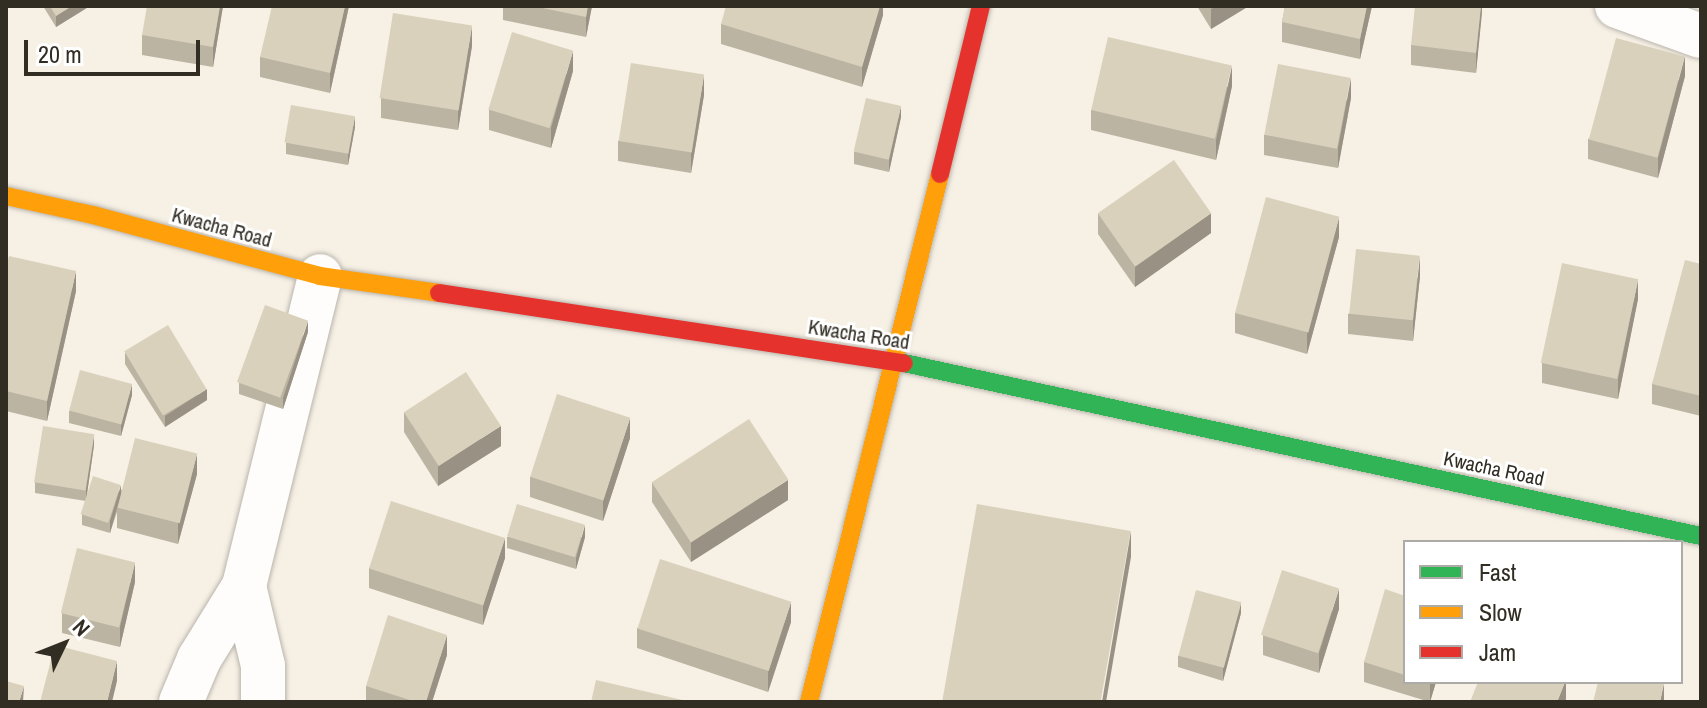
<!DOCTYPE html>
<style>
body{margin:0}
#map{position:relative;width:1707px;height:708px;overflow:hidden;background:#f6f0e5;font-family:"Archivo Narrow",sans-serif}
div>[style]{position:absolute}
.roads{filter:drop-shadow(0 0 2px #bab5ac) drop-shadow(0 0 2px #bab5ac)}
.street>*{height:44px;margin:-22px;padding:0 22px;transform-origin:22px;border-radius:22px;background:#fefdfb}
.fast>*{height:18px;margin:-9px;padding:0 9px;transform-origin:9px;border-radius:9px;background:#30b455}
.slow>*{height:18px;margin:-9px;padding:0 9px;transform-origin:9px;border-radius:9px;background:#ff9f0a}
.jam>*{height:18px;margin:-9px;padding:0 9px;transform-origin:9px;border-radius:9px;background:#e5322d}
.wall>*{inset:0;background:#bbb4a2}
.shaded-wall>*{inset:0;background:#999284}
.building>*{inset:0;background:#dad1bc;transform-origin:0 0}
span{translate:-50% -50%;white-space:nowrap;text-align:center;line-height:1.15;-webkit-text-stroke:6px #fff;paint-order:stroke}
.street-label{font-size:20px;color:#322d23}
.frame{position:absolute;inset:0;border:8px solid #322d23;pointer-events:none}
.legend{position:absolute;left:1403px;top:540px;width:280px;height:144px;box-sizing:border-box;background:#fff;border:2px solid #adaba7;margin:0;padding:10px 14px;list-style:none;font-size:24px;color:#322d23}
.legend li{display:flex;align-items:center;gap:16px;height:40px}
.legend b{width:40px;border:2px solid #adaba7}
.north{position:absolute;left:24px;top:604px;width:80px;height:80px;-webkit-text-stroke:6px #fff;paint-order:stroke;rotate:47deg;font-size:22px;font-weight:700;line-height:32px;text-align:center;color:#322d23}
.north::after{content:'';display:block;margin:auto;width:28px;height:36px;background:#322d23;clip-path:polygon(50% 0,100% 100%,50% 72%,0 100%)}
.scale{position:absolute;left:24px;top:40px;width:176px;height:36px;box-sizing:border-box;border:4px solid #322d23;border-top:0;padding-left:10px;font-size:24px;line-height:28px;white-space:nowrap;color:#322d23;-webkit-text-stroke:6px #fff;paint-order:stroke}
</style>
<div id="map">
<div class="roads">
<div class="street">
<i style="left:1617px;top:6px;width:89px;rotate:19.7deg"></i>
<i style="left:244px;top:586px;width:82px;rotate:76.6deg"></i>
<i style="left:263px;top:666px;width:36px;rotate:90deg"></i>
<i style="left:181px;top:702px;width:47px;rotate:-67.3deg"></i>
<i style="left:199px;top:659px;width:86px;rotate:-58.3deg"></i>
<i style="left:244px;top:586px;width:319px;rotate:-76.2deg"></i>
</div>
<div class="fast">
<i style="left:904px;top:363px;width:816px;rotate:12.25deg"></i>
</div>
<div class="slow">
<i style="left:6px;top:196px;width:89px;rotate:12.3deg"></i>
<i style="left:93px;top:215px;width:235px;rotate:15deg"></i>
<i style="left:320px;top:276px;width:120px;rotate:8.1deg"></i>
<i style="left:809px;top:702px;width:544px;rotate:-76.07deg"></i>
</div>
<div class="jam">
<i style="left:940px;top:174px;width:173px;rotate:-76.3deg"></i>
<i style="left:439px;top:293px;width:470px;rotate:8.6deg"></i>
</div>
</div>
<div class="wall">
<i style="clip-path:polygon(43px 6px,90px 6px,56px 27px)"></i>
<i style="clip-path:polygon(223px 6px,213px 67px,142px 55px,142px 35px)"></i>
<i style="clip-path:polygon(349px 6px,330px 93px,260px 77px,260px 57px)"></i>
<i style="clip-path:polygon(503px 6px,592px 6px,586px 37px,503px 20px)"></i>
<i style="clip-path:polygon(883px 6px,883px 15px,862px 87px,721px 44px,721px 24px)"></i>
<i style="clip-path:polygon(1197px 6px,1249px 6px,1211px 29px)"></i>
<i style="clip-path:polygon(1285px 6px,1372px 6px,1360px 59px,1282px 42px,1282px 22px)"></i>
<i style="clip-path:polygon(1482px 6px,1476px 73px,1411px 65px,1411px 45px)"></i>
<i style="clip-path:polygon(472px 46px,458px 130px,381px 118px,381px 98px)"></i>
<i style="clip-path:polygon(573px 71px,551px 148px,489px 130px,489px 110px)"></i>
<i style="clip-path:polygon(1685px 76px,1658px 178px,1588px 159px,1588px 139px)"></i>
<i style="clip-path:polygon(1232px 86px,1216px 160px,1091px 130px,1091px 110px)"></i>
<i style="clip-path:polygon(704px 95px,691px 173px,618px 161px,618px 141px)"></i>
<i style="clip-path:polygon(1351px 98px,1338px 168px,1264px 155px,1264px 135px)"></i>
<i style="clip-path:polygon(901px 117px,889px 172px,854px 164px,854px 152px)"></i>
<i style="clip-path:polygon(355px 127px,348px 165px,286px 154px,286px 143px)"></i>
<i style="clip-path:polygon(1098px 214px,1211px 233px,1135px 287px,1098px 234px)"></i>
<i style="clip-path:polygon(1339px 237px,1307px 354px,1235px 333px,1235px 313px)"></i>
<i style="clip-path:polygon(1701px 264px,1701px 416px,1652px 404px,1652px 384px)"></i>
<i style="clip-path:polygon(6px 268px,76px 291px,47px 421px,6px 411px)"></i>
<i style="clip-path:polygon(1420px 276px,1413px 341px,1348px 334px,1348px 314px)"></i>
<i style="clip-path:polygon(1638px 299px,1618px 399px,1542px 383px,1542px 363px)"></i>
<i style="clip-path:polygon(308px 332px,283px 409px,239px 394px,239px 383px)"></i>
<i style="clip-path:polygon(125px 352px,207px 400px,165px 427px,125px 364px)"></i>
<i style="clip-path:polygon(132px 395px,121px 436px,69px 423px,69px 411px)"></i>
<i style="clip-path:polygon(404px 412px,501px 446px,438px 486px,404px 432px)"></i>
<i style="clip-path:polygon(630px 438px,603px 521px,530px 497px,530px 477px)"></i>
<i style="clip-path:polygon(94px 445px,86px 501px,35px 493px,35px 482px)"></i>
<i style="clip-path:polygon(197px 474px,178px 544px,117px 528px,117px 512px,110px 533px,82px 525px,82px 514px,121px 490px)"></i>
<i style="clip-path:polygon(652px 482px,788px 500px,691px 562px,652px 502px)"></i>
<i style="clip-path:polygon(507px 537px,585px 537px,576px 569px,507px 548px)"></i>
<i style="clip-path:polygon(505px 558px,483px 625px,369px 588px,369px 568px)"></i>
<i style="clip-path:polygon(135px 582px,120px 647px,62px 633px,62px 613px)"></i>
<i style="clip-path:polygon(1405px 596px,1405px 682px,1436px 682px,1430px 702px,1364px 682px,1364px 662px)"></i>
<i style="clip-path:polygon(1339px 609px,1319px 673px,1263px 655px,1263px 635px)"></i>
<i style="clip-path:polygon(1241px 613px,1223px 681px,1178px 667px,1178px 656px)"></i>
<i style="clip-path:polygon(791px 622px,768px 692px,637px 648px,637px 628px)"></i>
<i style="clip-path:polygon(447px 655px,432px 702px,366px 702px,366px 686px)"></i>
</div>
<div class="shaded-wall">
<i style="clip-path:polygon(72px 6px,90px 6px,56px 27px,56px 16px)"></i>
<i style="clip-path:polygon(220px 6px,223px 6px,213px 67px,213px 47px)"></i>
<i style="clip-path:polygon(345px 6px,349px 6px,330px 93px,330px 73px)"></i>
<i style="clip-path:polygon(588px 6px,592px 6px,586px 37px,586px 17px)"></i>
<i style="clip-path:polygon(880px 6px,883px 6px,883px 15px,862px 87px,862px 67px)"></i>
<i style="clip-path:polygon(1217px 6px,1249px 6px,1211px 29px,1211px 9px)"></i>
<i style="clip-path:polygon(1367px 6px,1372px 6px,1360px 59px,1360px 39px)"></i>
<i style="clip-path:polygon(1481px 6px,1482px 6px,1482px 13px,1476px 73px,1476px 53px)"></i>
<i style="clip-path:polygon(472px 26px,472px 46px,458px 130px,458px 110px)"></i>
<i style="clip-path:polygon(573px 51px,573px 71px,551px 148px,551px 128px)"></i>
<i style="clip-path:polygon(1685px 56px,1685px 76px,1658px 178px,1658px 158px)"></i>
<i style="clip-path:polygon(1232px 66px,1232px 86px,1216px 160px,1216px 140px)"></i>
<i style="clip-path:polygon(704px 75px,704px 95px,691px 173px,691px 153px)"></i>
<i style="clip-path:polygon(1351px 78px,1351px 98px,1338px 168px,1338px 148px)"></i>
<i style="clip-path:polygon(901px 106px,901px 117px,889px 172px,889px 160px)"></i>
<i style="clip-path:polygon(355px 116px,355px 127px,348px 165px,348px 154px)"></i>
<i style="clip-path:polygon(1211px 213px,1211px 233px,1135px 287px,1135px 267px)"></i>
<i style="clip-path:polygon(1339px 217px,1339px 237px,1307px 354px,1307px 334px)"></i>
<i style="clip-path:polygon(1420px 256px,1420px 276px,1413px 341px,1413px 321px)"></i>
<i style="clip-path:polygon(76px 271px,76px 291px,47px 421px,47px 401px)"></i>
<i style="clip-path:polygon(1638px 279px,1638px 299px,1618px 399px,1618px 379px)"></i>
<i style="clip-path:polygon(308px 321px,308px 332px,283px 409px,283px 398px)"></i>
<i style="clip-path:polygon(132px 384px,132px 395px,121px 436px,121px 425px)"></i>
<i style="clip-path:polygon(207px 389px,207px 400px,165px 427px,165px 416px)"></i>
<i style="clip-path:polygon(630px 418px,630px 438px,603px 521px,603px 501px)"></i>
<i style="clip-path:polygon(501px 426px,501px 446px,438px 486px,438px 466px)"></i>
<i style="clip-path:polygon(94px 434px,94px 445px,86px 501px,86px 489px)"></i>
<i style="clip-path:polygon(197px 454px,197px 474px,178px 544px,178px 524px)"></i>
<i style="clip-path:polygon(788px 480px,788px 500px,691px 562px,691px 542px)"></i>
<i style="clip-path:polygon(121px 485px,121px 496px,117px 508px,110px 533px,110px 521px)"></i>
<i style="clip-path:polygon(585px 525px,585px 537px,576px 569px,576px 558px)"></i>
<i style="clip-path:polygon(1131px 531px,1131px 557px,1106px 702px,1102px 702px)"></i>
<i style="clip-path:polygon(505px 538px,505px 558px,483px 625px,483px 605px)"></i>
<i style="clip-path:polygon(135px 562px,135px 582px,120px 647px,120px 627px)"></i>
<i style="clip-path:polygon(1339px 589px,1339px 609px,1319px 673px,1319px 653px)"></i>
<i style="clip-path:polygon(791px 602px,791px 622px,768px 692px,768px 672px)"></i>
<i style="clip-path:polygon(1241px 602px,1241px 613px,1223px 681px,1223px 669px)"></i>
<i style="clip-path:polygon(447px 635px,447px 655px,432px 702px,426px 702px)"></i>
<i style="clip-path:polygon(117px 661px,117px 681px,112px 702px,107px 702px)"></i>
<i style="clip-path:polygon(1430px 682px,1436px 682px,1430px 702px)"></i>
<i style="clip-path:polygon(1565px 682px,1566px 682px,1566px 699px,1565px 702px,1557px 702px)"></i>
<i style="clip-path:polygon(1664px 683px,1664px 702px,1660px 702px)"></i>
<i style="clip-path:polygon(24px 686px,23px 702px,19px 702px)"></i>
</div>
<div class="building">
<i style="clip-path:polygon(50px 6px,72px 6px,56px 16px)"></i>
<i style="clip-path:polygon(147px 6px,220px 6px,213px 47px,142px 35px)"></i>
<i style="clip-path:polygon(272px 6px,345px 6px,330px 73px,260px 57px)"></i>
<i style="clip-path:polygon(533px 6px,588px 6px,586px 17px)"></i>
<i style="clip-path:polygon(726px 6px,880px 6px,862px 67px,721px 24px)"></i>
<i style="clip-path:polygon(1285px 6px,1367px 6px,1360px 39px,1282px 22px)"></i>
<i style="clip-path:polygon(1415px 6px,1481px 6px,1476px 53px,1411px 45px)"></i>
<i style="left:393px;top:13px;width:80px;height:86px;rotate:9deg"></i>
<i style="left:512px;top:32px;width:64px;height:81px;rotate:17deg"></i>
<i style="left:1108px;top:37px;width:127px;height:75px;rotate:13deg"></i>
<i style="left:1616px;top:38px;width:71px;height:105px;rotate:15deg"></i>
<i style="left:631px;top:63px;width:74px;height:79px;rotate:9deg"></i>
<i style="left:1278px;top:64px;width:74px;height:72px;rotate:11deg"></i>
<i style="left:866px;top:98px;width:36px;height:55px;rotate:13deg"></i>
<i style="left:291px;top:105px;width:65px;height:38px;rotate:10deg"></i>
<i style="left:1174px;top:160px;width:65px;height:93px;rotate:55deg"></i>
<i style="left:1266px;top:197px;width:76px;height:120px;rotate:15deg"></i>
<i style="left:1356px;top:249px;width:64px;height:65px;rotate:6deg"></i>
<i style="clip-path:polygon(9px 256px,76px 271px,47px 401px,6px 391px,6px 268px)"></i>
<i style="clip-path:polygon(1685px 260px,1701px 264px,1701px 396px,1652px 384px)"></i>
<i style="left:1562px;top:263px;width:78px;height:102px;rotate:12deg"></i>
<i style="left:265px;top:305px;width:46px;height:82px;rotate:20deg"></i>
<i style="left:168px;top:325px;width:75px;height:51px;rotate:59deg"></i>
<i style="left:80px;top:370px;width:54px;height:42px;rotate:15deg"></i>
<i style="left:466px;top:372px;width:64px;height:74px;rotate:57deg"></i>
<i style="left:557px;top:394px;width:77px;height:87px;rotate:18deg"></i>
<i style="left:749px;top:419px;width:72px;height:116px;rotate:57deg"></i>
<i style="left:43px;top:426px;width:52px;height:57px;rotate:9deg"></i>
<i style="left:135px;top:438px;width:64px;height:72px;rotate:14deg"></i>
<i style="left:93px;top:476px;width:29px;height:40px;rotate:18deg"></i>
<i style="left:391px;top:501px;width:120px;height:71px;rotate:18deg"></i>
<i style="left:517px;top:504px;width:71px;height:34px;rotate:17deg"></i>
<i style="left:977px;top:504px;width:156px;height:201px;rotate:10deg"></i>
<i style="left:77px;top:548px;width:60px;height:67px;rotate:14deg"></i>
<i style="left:660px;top:559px;width:138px;height:73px;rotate:18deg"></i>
<i style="left:1282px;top:570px;width:60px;height:68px;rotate:18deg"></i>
<i style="clip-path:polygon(1385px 589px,1405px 596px,1405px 675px,1364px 662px)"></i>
<i style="left:1196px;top:590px;width:47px;height:68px;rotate:15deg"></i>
<i style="clip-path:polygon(388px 615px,447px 635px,426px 702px,416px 702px,366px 686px)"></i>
<i style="clip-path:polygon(55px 645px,117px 661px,107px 702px,40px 702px)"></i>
<i style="clip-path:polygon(596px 680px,691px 702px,591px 702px)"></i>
<i style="clip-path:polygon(6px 681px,24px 686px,19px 702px,6px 702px)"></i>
<i style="clip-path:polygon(1478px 682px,1565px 682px,1557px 702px,1470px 702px)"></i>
<i style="clip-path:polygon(1598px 682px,1660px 682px,1664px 683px,1660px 702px,1593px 702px)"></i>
</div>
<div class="street-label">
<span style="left:222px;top:227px;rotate:15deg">Kwacha Road</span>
<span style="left:859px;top:334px;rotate:9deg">Kwacha Road</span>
<span style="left:1494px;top:468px;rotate:12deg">Kwacha Road</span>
</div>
<div class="frame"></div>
<ul class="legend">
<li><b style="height:10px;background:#30b455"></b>Fast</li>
<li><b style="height:10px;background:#ff9f0a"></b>Slow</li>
<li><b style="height:10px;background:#e5322d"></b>Jam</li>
</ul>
<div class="north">N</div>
<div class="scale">20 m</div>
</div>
